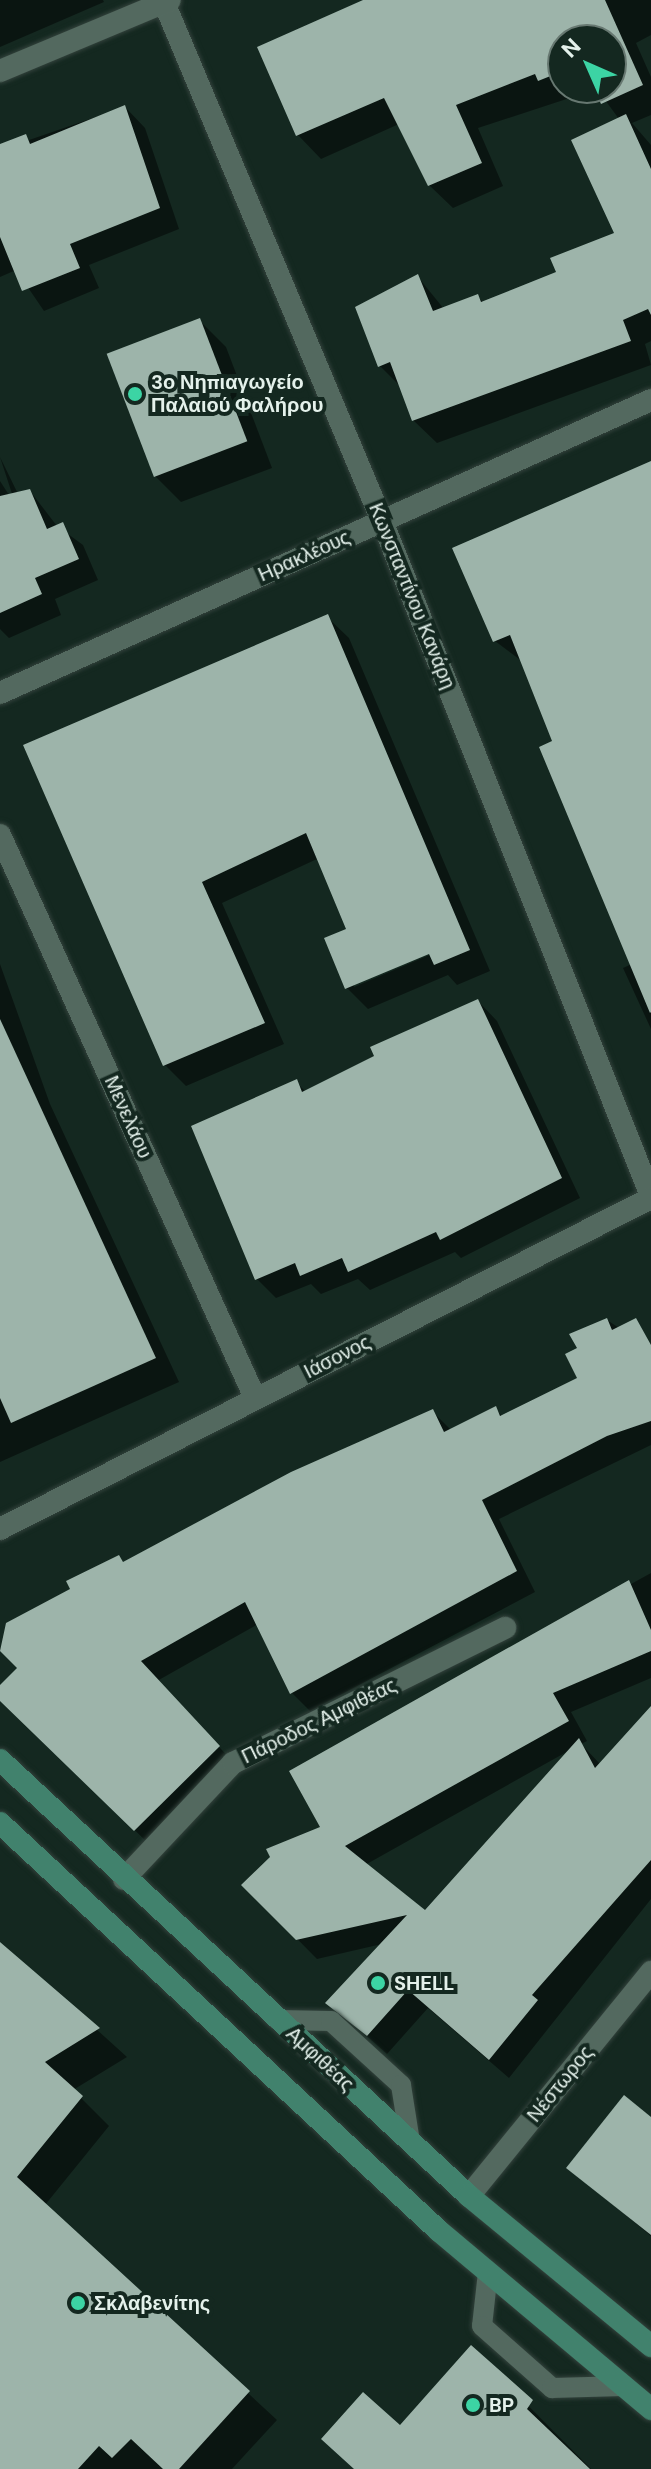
<!DOCTYPE html>
<meta charset="utf-8">
<style>
body{margin:0}
#map{position:relative;width:651px;height:2469px;overflow:hidden;background:#142820;font-family:"DM Sans",sans-serif}
div>[style]{position:absolute}
.shadow>*{inset:0;background:#0007}
.building>*{inset:0;background:#9db4aa;transform-origin:0 0}
.roads{filter:drop-shadow(0 0 2px #33423c) drop-shadow(0 0 2px #33423c)}
.service>*{height:20px;margin:-10px;padding:0 10px;transform-origin:10px;border-radius:10px;background:#53695f}
.minor>*{height:22px;margin:-11px;padding:0 11px;transform-origin:11px;border-radius:11px;background:#53695f}
.secondary>*{height:22px;margin:-11px;padding:0 11px;transform-origin:11px;border-radius:11px;background:#41826d}
.dots>*{width:22px;height:22px;translate:-50% -50%;box-sizing:border-box;border:4px solid #142820;border-radius:50%}
span{translate:-50% -50%;white-space:nowrap;text-align:center;line-height:1.15;-webkit-text-stroke:8px #142820;paint-order:stroke}
.poi-label{font-size:20px;color:#e4f1eb;font-weight:700}
.left{translate:0 -50%;text-align:left}
.street-label{font-size:20px;color:#e4f1eb}
.north{position:absolute;left:547px;top:24px;width:80px;height:80px;box-sizing:border-box;background:#142820;border:2px solid #677871;border-radius:50%;rotate:315deg;font-size:22px;font-weight:700;line-height:32px;text-align:center;color:#e4f1eb}
.north::after{content:'';display:block;margin:auto;width:28px;height:36px;background:#3cd4a4;clip-path:polygon(50% 0,100% 100%,50% 72%,0 100%)}
</style>
<div id="map">
<div class="shadow">
<i style="clip-path:polygon(0 0,103px 0,104px 2px,0 47px)"></i>
<i style="clip-path:polygon(evenodd,397px 0,651px 0,651px 35px,636px 43px,651px 77px,651px 115px,632px 123px,651px 145px,651px 341px,645px 344px,651px 365px,437px 443px,413px 420px,402px 388px,380px 366px,418px 277px,444px 309px,477px 296px,484px 303px,559px 273px,616px 234px,619px 119px,597px 89px,478px 128px,503px 186px,453px 208px,429px 185px,399px 124px,321px 159px,298px 135px,259px 48px,397px 0,563px 40px,611px 40px,611px 88px,563px 88px,563px 40px)"></i>
<i style="clip-path:polygon(125px 107px,145px 128px,179px 229px,89px 265px,99px 288px,44px 311px,16px 270px,0 277px,0 150px)"></i>
<i style="clip-path:polygon(200px 321px,226px 347px,272px 468px,181px 502px,155px 476px)"></i>
<i style="clip-path:polygon(0 457px,19px 496px,30px 491px,57px 526px,83px 545px,98px 580px,55px 599px,61px 615px,9px 638px,0 629px,0 481px,16px 506px)"></i>
<i style="clip-path:polygon(651px 473px,651px 1029px,623px 968px,632px 964px,555px 742px,523px 662px,495px 641px)"></i>
<i style="clip-path:polygon(evenodd,327px 617px,349px 638px,490px 971px,457px 985px,448px 975px,368px 1009px,347px 988px,349px 930px,317px 859px,222px 903px,284px 1044px,186px 1086px,165px 1065px,26px 746px,327px 617px,438px 948px,439px 951px,354px 987px,354px 983px,438px 948px)"></i>
<i style="clip-path:polygon(0 964px,50px 1104px,179px 1382px,0 1462px)"></i>
<i style="clip-path:polygon(478px 1001px,497px 1021px,580px 1198px,461px 1258px,455px 1252px,370px 1290px,358px 1279px,321px 1294px,311px 1284px,276px 1298px,257px 1279px,296px 1082px,306px 1092px)"></i>
<i style="clip-path:polygon(607px 1320px,651px 1349px,651px 1445px,499px 1519px,535px 1592px,310px 1711px,291px 1692px,258px 1624px,157px 1681px,237px 1766px,153px 1848px,0 1698px,0 1688px,124px 1564px,432px 1411px,452px 1431px,495px 1409px,503px 1417px,580px 1379px,579px 1349px)"></i>
<i style="clip-path:polygon(evenodd,651px 1573px,651px 1678px,571px 1712px,587px 1741px,581px 1744px,601px 1765px,651px 1709px,651px 1899px,509px 2078px,428px 2008px,387px 2054px,328px 2002px,382px 1944px,317px 1959px,244px 1885px,323px 1828px,291px 1772px,651px 1573px,570px 1750px,425px 1913px,365px 1865px,570px 1750px)"></i>
<i style="clip-path:polygon(0 1942px,127px 2057px,73px 2090px,109px 2126px,45px 2205px,277px 2420px,232px 2469px,0 2469px)"></i>
<i style="clip-path:polygon(651px 2121px,651px 2236px,569px 2168px)"></i>
<i style="clip-path:polygon(471px 2348px,591px 2469px,367px 2469px)"></i>
</div>
<div class="building">
<i style="clip-path:polygon(363px 0,605px 0,643px 85px,601px 104px,594px 88px,611px 88px,611px 40px,563px 40px,563px 71px,538px 81px,535px 74px,456px 105px,482px 163px,428px 186px,384px 98px,296px 136px,257px 47px)"></i>
<i style="clip-path:polygon(125px 105px,160px 208px,70px 244px,80px 268px,22px 291px,0 237px,0 144px,26px 134px,30px 144px)"></i>
<i style="clip-path:polygon(626px 114px,651px 169px,651px 315px,648px 309px,623px 320px,631px 341px,412px 421px,390px 362px,378px 367px,355px 307px,418px 274px,433px 311px,478px 294px,481px 302px,556px 272px,550px 258px,614px 233px,571px 140px)"></i>
<i style="left:200px;top:318px;width:132px;height:100px;rotate:69deg"></i>
<i style="clip-path:polygon(651px 461px,651px 1012px,650px 1013px,539px 747px,552px 741px,510px 635px,493px 642px,452px 548px)"></i>
<i style="clip-path:polygon(30px 489px,47px 529px,63px 522px,79px 559px,35px 578px,42px 594px,0 613px,0 496px)"></i>
<i style="clip-path:polygon(328px 614px,470px 950px,434px 965px,429px 954px,345px 989px,324px 938px,346px 929px,306px 833px,202px 882px,265px 1023px,163px 1066px,23px 745px)"></i>
<i style="clip-path:polygon(478px 999px,562px 1178px,440px 1240px,436px 1232px,348px 1272px,342px 1258px,300px 1276px,295px 1263px,255px 1280px,191px 1126px,297px 1079px,302px 1092px,374px 1056px,370px 1047px)"></i>
<i style="clip-path:polygon(0 1019px,156px 1358px,11px 1423px,0 1398px)"></i>
<i style="clip-path:polygon(607px 1318px,612px 1330px,636px 1318px,651px 1345px,651px 1421px,607px 1436px,482px 1500px,517px 1571px,290px 1694px,245px 1602px,141px 1661px,220px 1746px,134px 1831px,0 1701px,0 1685px,17px 1668px,0 1651px,6px 1623px,70px 1589px,66px 1581px,119px 1555px,123px 1562px,291px 1472px,433px 1409px,444px 1432px,496px 1406px,500px 1416px,577px 1378px,565px 1354px,577px 1348px,569px 1334px)"></i>
<i style="clip-path:polygon(629px 1580px,651px 1630px,651px 1651px,553px 1693px,569px 1721px,345px 1846px,425px 1910px,579px 1738px,595px 1768px,651px 1706px,651px 1860px,532px 1995px,538px 2000px,489px 2060px,408px 1990px,367px 2036px,325px 2003px,407px 1915px,296px 1940px,241px 1885px,270px 1857px,266px 1849px,320px 1827px,289px 1771px)"></i>
<i style="clip-path:polygon(0 1942px,100px 2028px,45px 2062px,83px 2096px,17px 2177px,250px 2391px,179px 2469px,163px 2469px,131px 2439px,112px 2458px,99px 2446px,78px 2469px,0 2469px)"></i>
<i style="clip-path:polygon(624px 2095px,651px 2117px,651px 2235px,566px 2168px)"></i>
<i style="clip-path:polygon(471px 2345px,533px 2400px,527px 2409px,590px 2469px,354px 2469px,321px 2439px,363px 2392px,400px 2425px)"></i>
</div>
<div class="roads">
<div class="service">
<i style="left:278px;top:2020px;width:53px;rotate:1.1deg"></i>
<i style="left:331px;top:2021px;width:95px;rotate:42.4deg"></i>
<i style="left:401px;top:2085px;width:58px;rotate:81deg"></i>
<i style="left:488px;top:2272px;width:54px;rotate:96.3deg"></i>
<i style="left:482px;top:2326px;width:94px;rotate:41.5deg"></i>
<i style="left:552px;top:2388px;width:72px;rotate:-1.6deg"></i>
</div>
<div class="minor">
<i style="left:163px;top:0;width:565px;rotate:67.2deg"></i>
<i style="left:382px;top:521px;width:727px;rotate:68.27deg"></i>
<i style="left:0;top:71px;width:184px;rotate:-22.7deg"></i>
<i style="left:0;top:693px;width:714px;rotate:-24.23deg"></i>
<i style="left:0;top:835px;width:618px;rotate:65.63deg"></i>
<i style="left:0;top:1529px;width:730px;rotate:-26.95deg"></i>
<i style="left:124px;top:1879px;width:159px;rotate:-46.8deg"></i>
<i style="left:233px;top:1763px;width:304px;rotate:-26.4deg"></i>
<i style="left:469px;top:2196px;width:289px;rotate:-50.9deg"></i>
</div>
<div class="secondary">
<i style="left:0;top:1760px;width:640px;rotate:42.91deg"></i>
<i style="left:469px;top:2196px;width:236px;rotate:39.5deg"></i>
<i style="left:0;top:1823px;width:599px;rotate:42.9deg"></i>
<i style="left:439px;top:2231px;width:277px;rotate:40deg"></i>
</div>
</div>
<div class="dots">
<i style="left:135px;top:394px;background:#3cd4a4"></i>
<i style="left:378px;top:1983px;background:#3cd4a4"></i>
<i style="left:78px;top:2303px;background:#3cd4a4"></i>
<i style="left:473px;top:2405px;background:#3cd4a4"></i>
</div>
<div class="poi-label">
<span class="left" style="left:151px;top:394px">3ο Νηπιαγωγείο<br>Παλαιού Φαλήρου</span>
<span class="left" style="left:394px;top:1983px">SHELL</span>
<span class="left" style="left:94px;top:2303px">Σκλαβενίτης</span>
<span class="left" style="left:489px;top:2405px">BP</span>
</div>
<div class="street-label">
<span style="left:304px;top:556px;rotate:-24deg">Ηρακλέους</span>
<span style="left:412px;top:596px;rotate:68deg">Κωνσταντίνου Κανάρη</span>
<span style="left:128px;top:1117px;rotate:66deg">Μενελάου</span>
<span style="left:337px;top:1357px;rotate:-27deg">Ιάσονος</span>
<span style="left:319px;top:1721px;rotate:-26deg">Πάροδος Αμφιθέας</span>
<span style="left:320px;top:2059px;rotate:43deg">Αμφιθέας</span>
<span style="left:560px;top:2084px;rotate:-51deg">Νέστωρος</span>
</div>
<div class="north">N</div>
</div>
